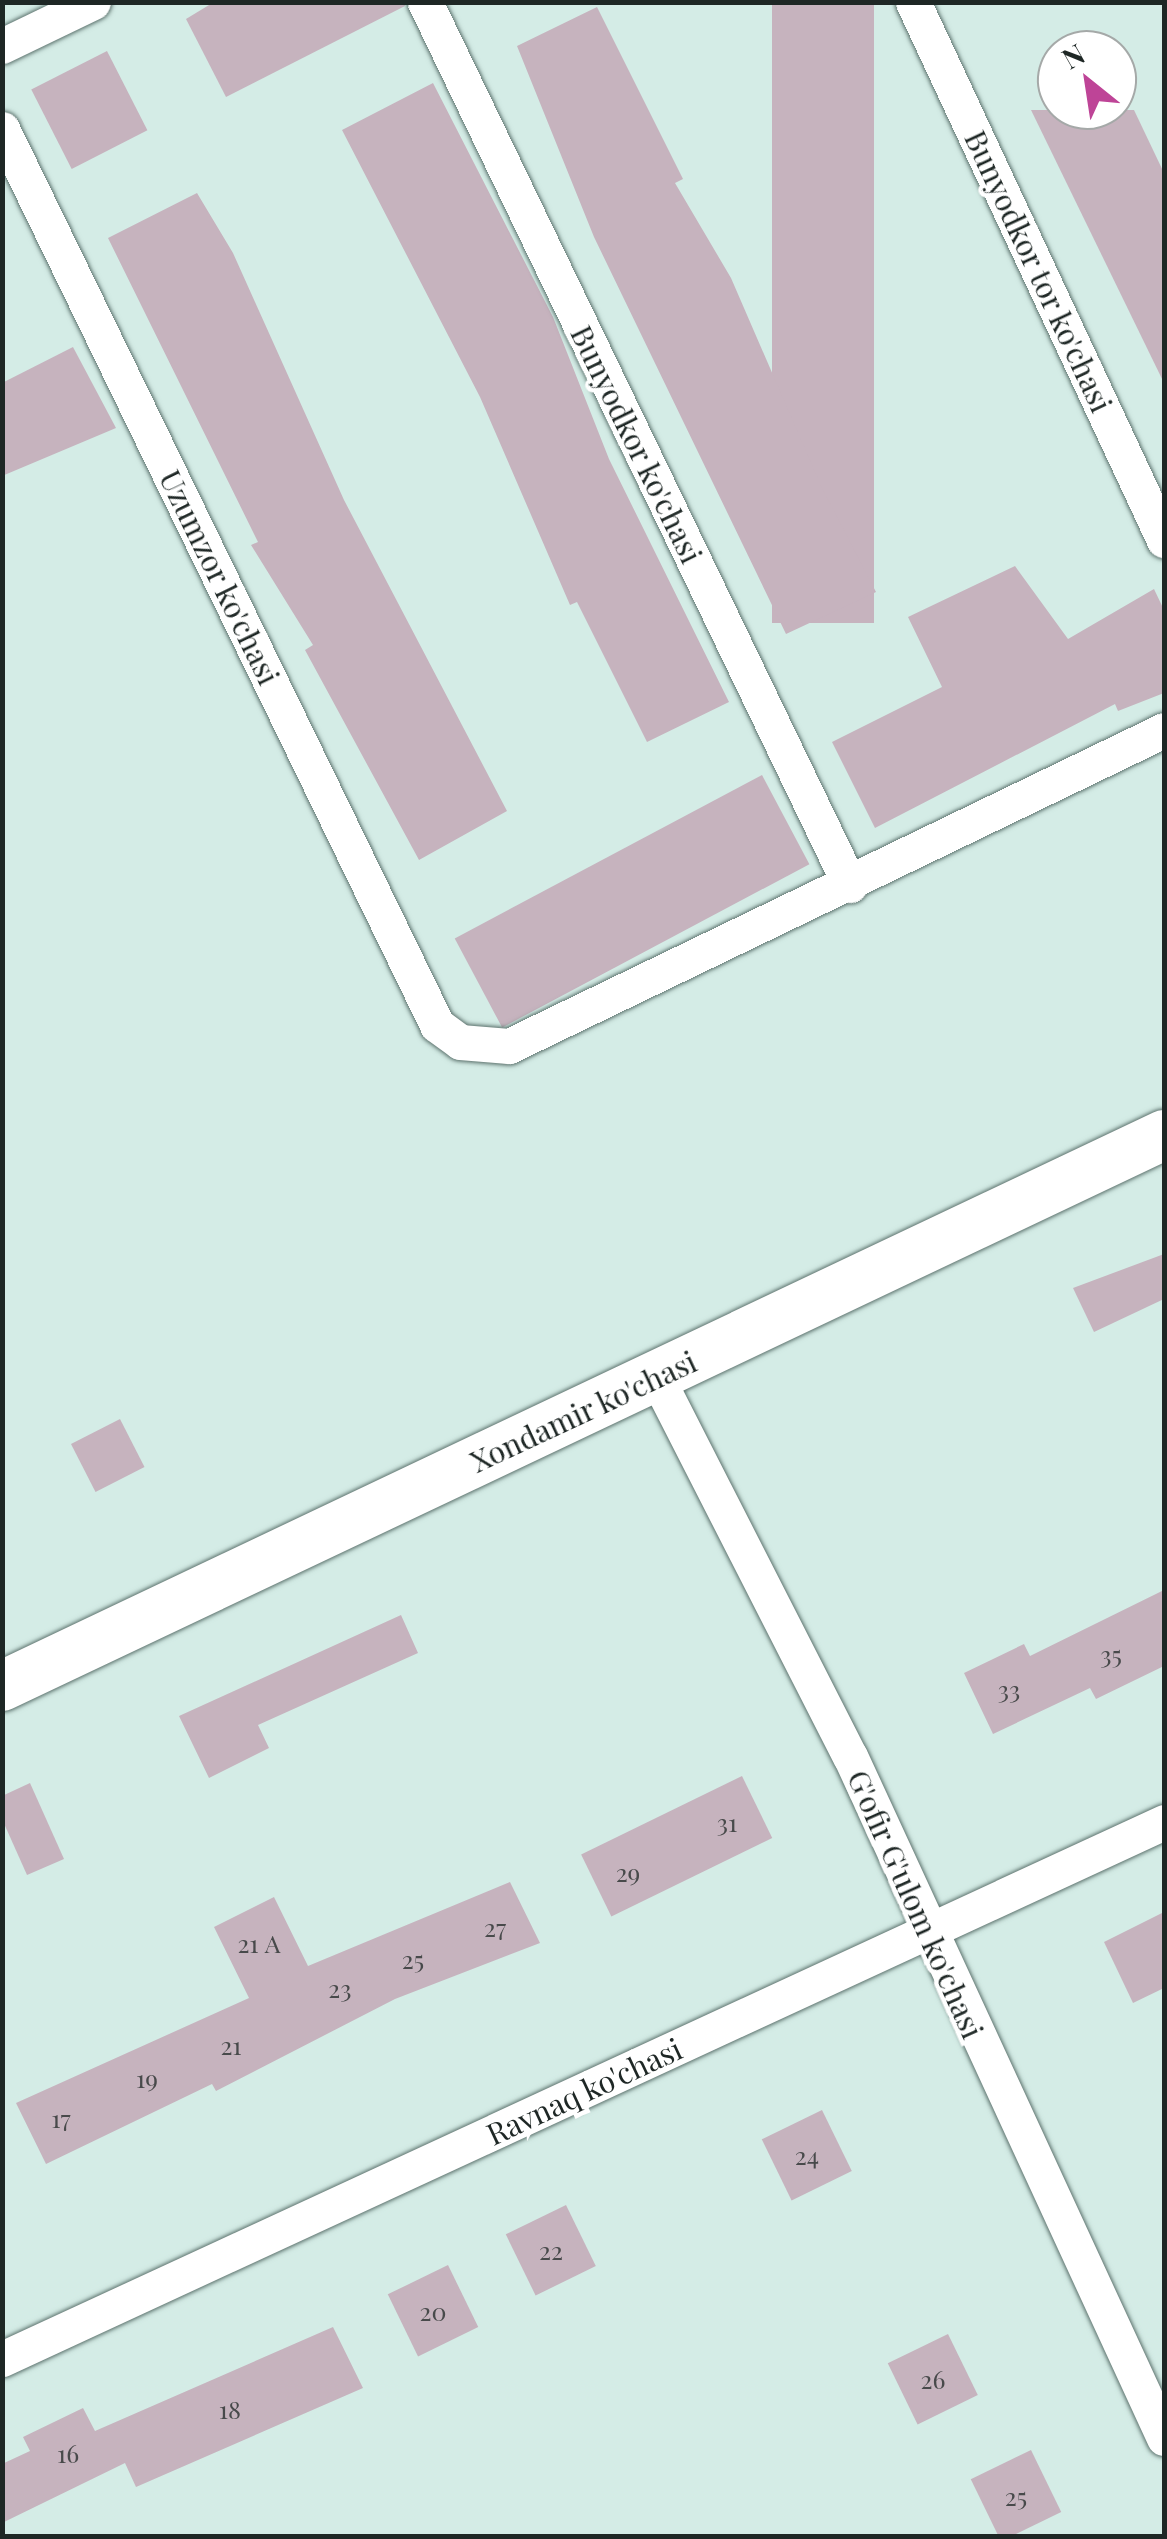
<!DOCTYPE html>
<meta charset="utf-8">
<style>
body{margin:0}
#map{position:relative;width:1167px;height:2539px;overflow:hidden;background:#d4ece6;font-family:"Playfair Display",serif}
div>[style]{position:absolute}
.building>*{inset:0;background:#c6b3be;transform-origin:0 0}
.roads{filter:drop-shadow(0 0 2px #5d736e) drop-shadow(0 0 2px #5d736e)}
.street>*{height:35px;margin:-17.5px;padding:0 17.5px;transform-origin:17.5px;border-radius:17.5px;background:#fff}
.secondary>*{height:50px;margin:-25px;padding:0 25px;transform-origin:25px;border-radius:25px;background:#fff}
span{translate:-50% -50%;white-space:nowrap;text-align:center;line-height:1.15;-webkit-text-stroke:9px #fff;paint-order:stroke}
.number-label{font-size:25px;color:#484a4b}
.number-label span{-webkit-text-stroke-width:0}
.street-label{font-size:30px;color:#1e2725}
.frame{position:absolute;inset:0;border:5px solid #1e2725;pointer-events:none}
.north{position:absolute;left:1037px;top:30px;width:100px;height:100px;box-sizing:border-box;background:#fff;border:2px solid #a5a9a8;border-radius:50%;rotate:330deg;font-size:28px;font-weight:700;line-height:40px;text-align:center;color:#1e2725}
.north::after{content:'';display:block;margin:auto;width:35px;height:45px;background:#be4497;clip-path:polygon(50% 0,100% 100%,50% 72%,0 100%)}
</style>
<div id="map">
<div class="building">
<i style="clip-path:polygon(214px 2px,404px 2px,405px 6px,226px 97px,186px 19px)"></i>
<i style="left:772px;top:2px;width:102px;height:621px"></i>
<i style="clip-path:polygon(597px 7px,683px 179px,675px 183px,731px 278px,822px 488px,876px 592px,786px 634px,594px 237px,517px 46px)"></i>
<i style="left:107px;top:51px;width:89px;height:85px;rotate:63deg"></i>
<i style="clip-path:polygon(433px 83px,553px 317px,609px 459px,729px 702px,647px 742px,577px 602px,570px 605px,480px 397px,342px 130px)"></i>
<i style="clip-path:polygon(1031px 110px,1134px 110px,1164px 173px,1164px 383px)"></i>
<i style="clip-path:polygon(197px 193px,233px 253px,344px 500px,507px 811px,419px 860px,305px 650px,313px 645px,251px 545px,258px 542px,108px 238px)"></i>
<i style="clip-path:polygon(73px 347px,116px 428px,2px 476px,2px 383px)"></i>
<i style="clip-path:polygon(1015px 566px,1068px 639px,1154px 589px,1164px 610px,1164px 693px,1118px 711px,1115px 704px,875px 828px,832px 742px,942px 687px,908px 617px)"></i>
<i style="left:762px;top:775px;width:101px;height:348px;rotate:62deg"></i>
<i style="clip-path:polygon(1164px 1254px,1164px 1299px,1094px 1332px,1073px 1288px)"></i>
<i style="left:120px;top:1419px;width:54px;height:55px;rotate:63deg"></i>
<i style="clip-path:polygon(1164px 1590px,1164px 1666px,1096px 1699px,1090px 1688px,993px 1734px,964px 1673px,1024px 1644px,1030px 1656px)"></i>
<i style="clip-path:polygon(401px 1615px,418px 1653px,258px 1725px,269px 1748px,209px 1778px,179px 1716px)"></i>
<i style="left:742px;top:1776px;width:69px;height:179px;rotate:64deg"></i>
<i style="clip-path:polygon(30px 1783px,64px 1859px,27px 1875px,2px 1819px,2px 1796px)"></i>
<i style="clip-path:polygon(510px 1882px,540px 1943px,395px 1999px,216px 2091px,212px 2084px,46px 2164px,16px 2103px,249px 1998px,214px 1927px,274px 1897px,308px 1966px)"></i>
<i style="clip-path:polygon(1164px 1912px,1164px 1988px,1133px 2003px,1104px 1942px)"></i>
<i style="left:822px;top:2110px;width:68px;height:67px;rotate:64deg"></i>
<i style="left:566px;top:2205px;width:68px;height:67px;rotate:64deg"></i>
<i style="left:448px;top:2265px;width:69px;height:67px;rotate:64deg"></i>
<i style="clip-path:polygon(333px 2327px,363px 2388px,136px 2487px,125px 2463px,2px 2523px,2px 2464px,30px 2451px,23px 2437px,83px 2408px,95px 2431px)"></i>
<i style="left:948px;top:2334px;width:68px;height:67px;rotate:64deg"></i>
<i style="left:1031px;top:2450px;width:69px;height:67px;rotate:64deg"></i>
</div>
<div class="roads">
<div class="street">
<i style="left:425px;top:2px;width:980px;rotate:64.3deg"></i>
<i style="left:913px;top:2px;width:594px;rotate:64.99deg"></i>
<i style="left:2px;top:46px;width:101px;rotate:-25.8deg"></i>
<i style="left:2px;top:129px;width:996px;rotate:64.1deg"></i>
<i style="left:437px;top:1025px;width:29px;rotate:36deg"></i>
<i style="left:460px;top:1042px;width:49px;rotate:4.7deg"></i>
<i style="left:509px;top:1046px;width:727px;rotate:-25.75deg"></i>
<i style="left:656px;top:1376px;width:427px;rotate:63deg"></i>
<i style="left:850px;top:1756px;width:751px;rotate:65.28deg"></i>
<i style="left:2px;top:2359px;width:1280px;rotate:-24.8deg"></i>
</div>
<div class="secondary">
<i style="left:2px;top:1686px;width:1286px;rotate:-25.37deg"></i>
</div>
</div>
<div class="number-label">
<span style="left:1111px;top:1654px">35</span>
<span style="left:1009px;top:1689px">33</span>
<span style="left:727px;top:1822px">31</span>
<span style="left:628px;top:1872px">29</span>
<span style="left:495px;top:1927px">27</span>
<span style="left:259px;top:1943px">21 А</span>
<span style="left:413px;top:1959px">25</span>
<span style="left:340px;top:1988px">23</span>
<span style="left:231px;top:2045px">21</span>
<span style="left:147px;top:2078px">19</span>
<span style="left:61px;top:2118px">17</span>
<span style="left:807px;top:2155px">24</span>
<span style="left:551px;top:2250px">22</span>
<span style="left:433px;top:2311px">20</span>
<span style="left:933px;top:2379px">26</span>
<span style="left:230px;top:2409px">18</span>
<span style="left:68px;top:2453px">16</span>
<span style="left:1016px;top:2496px">25</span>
</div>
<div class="street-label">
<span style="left:1039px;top:271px;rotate:65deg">Bunyodkor tor ko'chasi</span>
<span style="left:637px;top:444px;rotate:64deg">Bunyodkor ko'chasi</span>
<span style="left:220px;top:577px;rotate:64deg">Uzumzor ko'chasi</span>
<span style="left:583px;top:1411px;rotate:-25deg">Xondamir ko'chasi</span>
<span style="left:916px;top:1904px;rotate:66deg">G'ofir G'ulom ko'chasi</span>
<span style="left:584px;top:2091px;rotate:-25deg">Ravnaq ko'chasi</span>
</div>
<div class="frame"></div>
<div class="north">N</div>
</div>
